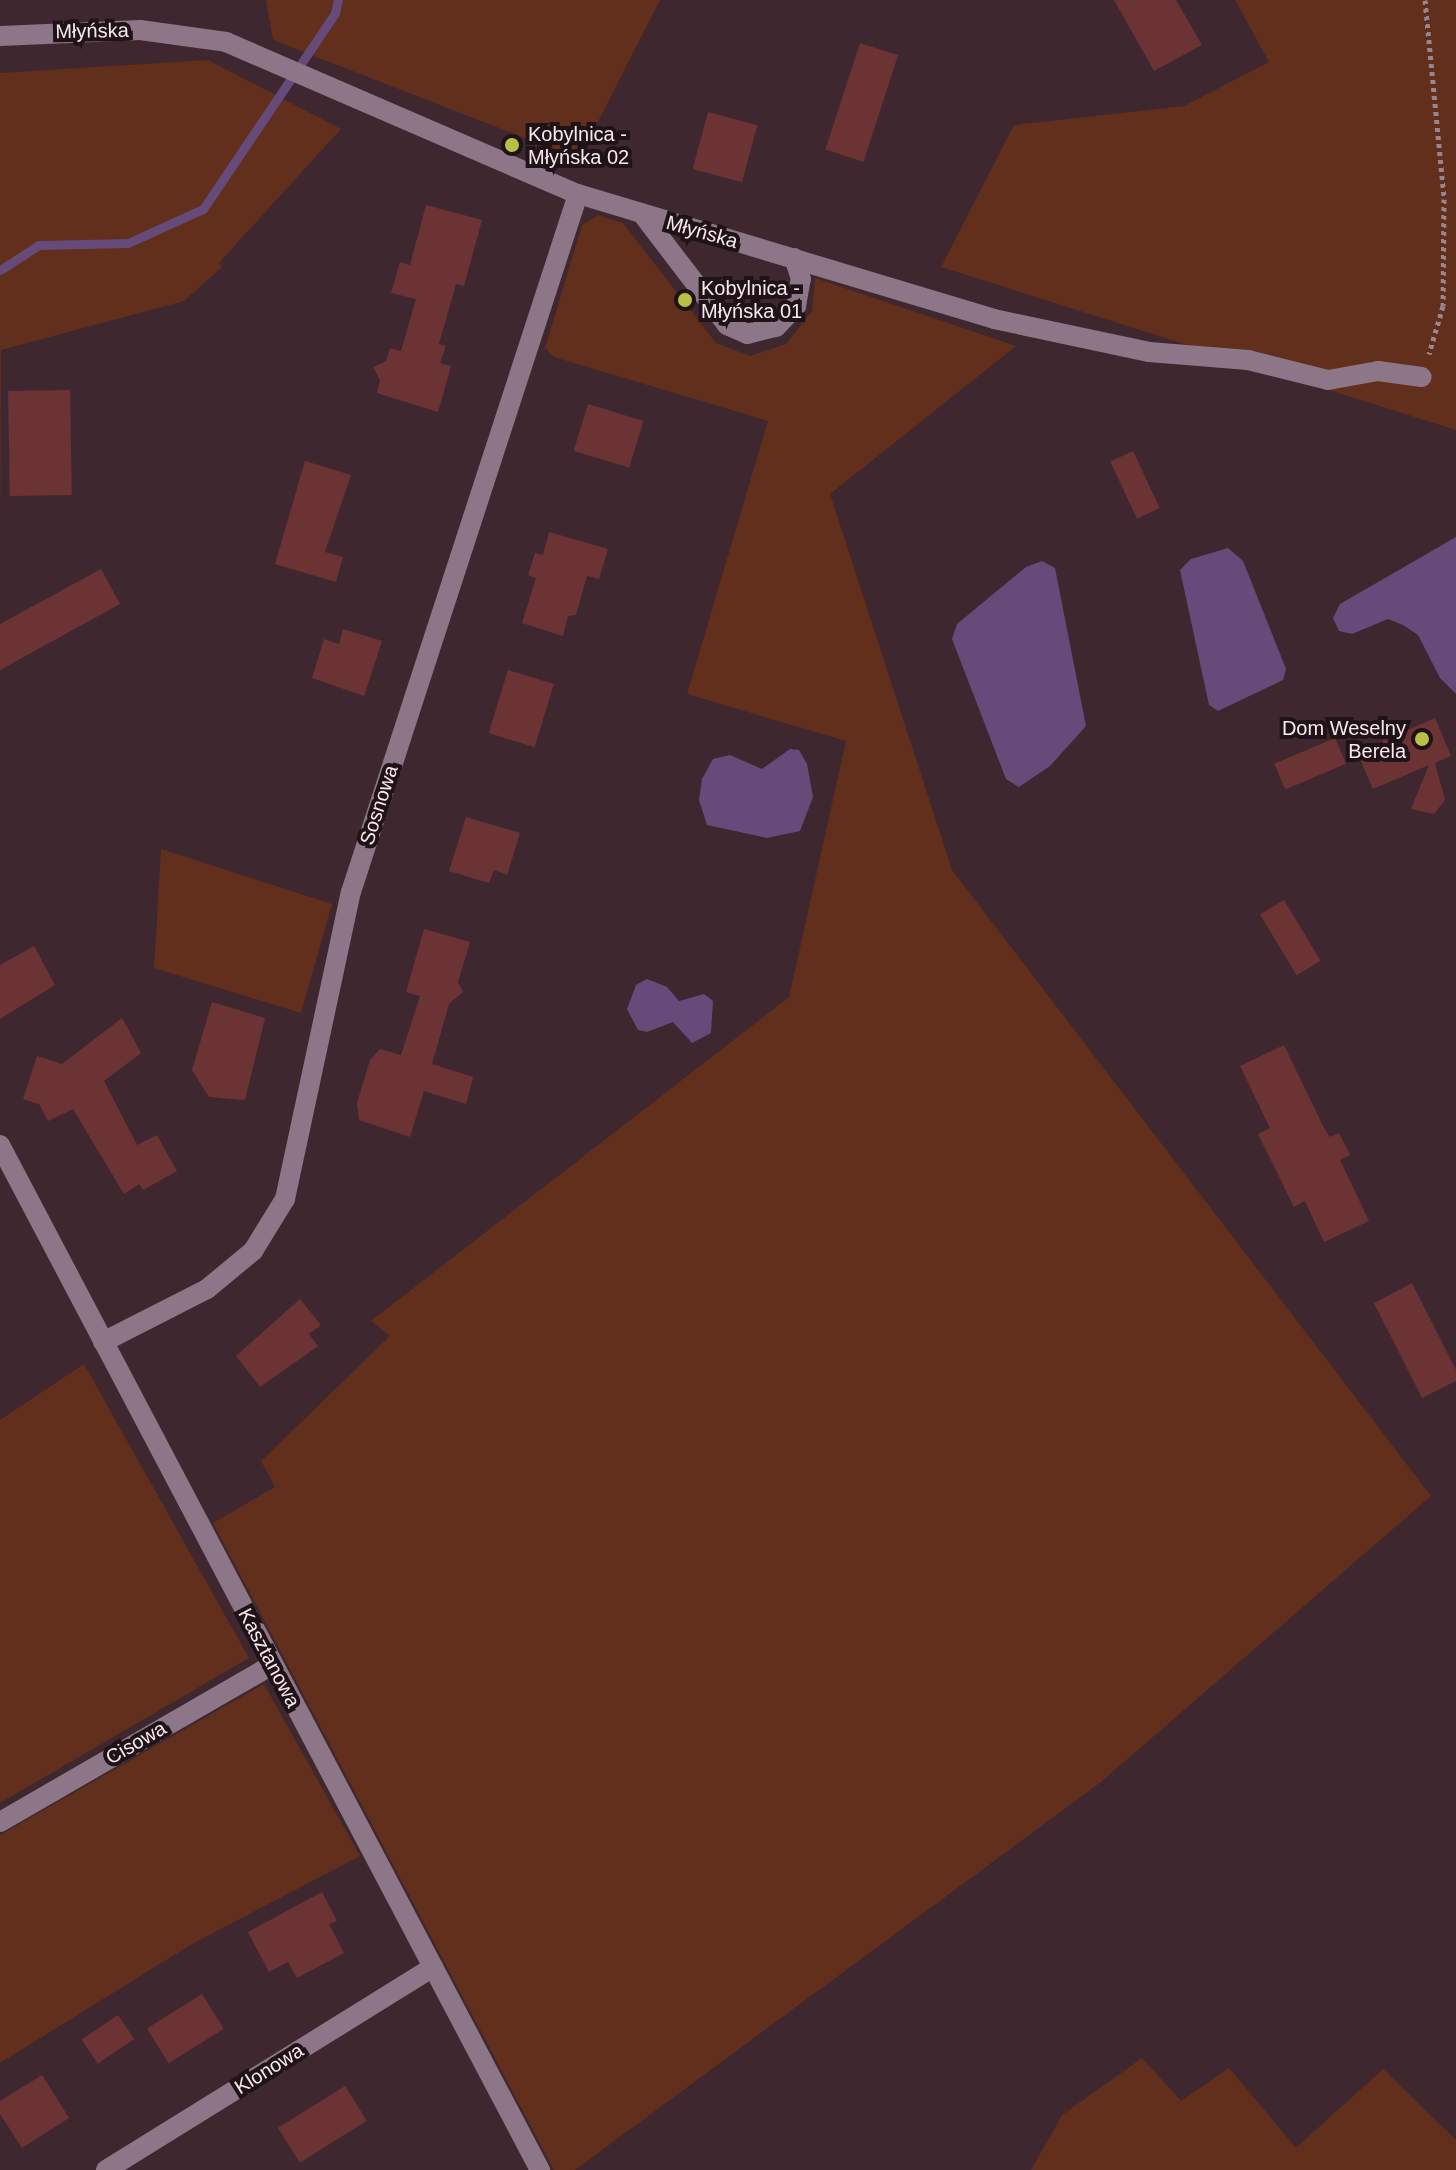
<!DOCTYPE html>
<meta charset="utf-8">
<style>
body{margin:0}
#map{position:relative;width:1456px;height:2170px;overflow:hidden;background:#3f2730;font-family:Arial,sans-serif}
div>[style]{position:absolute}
.green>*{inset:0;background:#612f1b}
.water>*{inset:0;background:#654a7a}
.stream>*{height:9px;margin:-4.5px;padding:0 4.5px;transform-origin:4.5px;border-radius:4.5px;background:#654a7a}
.building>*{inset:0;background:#6c3335;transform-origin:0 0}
.path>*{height:5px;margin-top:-2.5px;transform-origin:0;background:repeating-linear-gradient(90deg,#99858c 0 4px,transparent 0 8px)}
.minor>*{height:20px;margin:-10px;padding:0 10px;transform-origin:10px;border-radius:10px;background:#8c7688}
.dots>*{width:22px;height:22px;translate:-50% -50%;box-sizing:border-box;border:4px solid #1f1317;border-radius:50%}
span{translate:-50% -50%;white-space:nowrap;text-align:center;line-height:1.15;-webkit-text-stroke:8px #1f1317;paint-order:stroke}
.street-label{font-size:20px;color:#f9e8ee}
.poi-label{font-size:20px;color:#f9e8ee}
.left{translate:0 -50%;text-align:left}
.right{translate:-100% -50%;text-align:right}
</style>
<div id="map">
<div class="green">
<i style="clip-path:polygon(266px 0,660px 0,579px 159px,273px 40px)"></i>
<i style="clip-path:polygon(1235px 0,1456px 0,1456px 430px,941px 267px,1014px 125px,1184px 106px,1269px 62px)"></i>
<i style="clip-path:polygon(208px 60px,341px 129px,219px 263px,222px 267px,184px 301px,1px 350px,0 554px,0 73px)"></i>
<i style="clip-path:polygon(598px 215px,623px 223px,716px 343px,750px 356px,786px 344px,812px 311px,815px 278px,1016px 346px,830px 494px,952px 870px,1431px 1496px,1101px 1782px,575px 2170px,554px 2170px,213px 1523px,275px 1487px,261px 1461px,390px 1336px,371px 1321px,789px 997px,846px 741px,687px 694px,768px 421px,554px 357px,545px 348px,582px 225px)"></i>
<i style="clip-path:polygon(161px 849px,332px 904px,301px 1013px,154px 968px)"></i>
<i style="clip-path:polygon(84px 1364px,249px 1658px,0 1803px,0 1420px)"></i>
<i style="clip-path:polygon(264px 1684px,360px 1856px,192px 1944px,0 2063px,0 1835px)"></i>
<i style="clip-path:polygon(1142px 2058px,1181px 2101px,1229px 2068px,1296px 2148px,1383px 2069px,1456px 2140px,1456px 2170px,1031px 2170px,1062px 2115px)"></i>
</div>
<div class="water">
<i style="clip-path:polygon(1456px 537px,1456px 694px,1440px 678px,1418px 635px,1403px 625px,1388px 619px,1352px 634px,1339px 631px,1333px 618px,1340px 604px)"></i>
<i style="clip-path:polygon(1228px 548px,1243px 561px,1286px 669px,1283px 680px,1218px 711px,1209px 705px,1180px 570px,1191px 559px)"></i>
<i style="clip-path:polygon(1042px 561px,1055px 568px,1086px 726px,1050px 766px,1019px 787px,1006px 779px,952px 639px,957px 624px,1026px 567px)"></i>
<i style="clip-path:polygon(790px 749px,799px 750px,807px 764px,813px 797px,800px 831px,767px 838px,707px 825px,699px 800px,702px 779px,713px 759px,730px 755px,762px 769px)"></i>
<i style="clip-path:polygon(647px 979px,667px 987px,679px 1001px,704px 994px,713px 1001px,711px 1033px,692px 1043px,673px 1022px,647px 1032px,638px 1030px,627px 1009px,636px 985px)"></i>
</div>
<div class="stream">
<i style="left:0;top:270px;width:46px;rotate:-32.7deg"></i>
<i style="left:39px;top:245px;width:89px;rotate:-1.3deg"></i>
<i style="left:128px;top:243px;width:82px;rotate:-24.4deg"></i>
<i style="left:203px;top:209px;width:236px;rotate:-56deg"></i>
<i style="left:335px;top:13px;width:13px;rotate:-77deg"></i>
</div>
<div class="building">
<i style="clip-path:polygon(1114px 0,1176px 0,1202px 45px,1154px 71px)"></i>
<i style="left:860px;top:43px;width:40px;height:112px;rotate:18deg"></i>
<i style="left:708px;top:112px;width:51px;height:59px;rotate:15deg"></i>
<i style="clip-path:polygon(426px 205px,482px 220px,464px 286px,456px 284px,439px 344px,446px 346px,440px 363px,451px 366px,438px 412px,377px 393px,380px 380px,373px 367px,386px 361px,390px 348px,401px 351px,416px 299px,391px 293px,400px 262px,410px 265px)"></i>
<i style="left:70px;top:390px;width:105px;height:62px;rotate:89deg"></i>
<i style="left:588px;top:404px;width:58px;height:49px;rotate:17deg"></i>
<i style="left:1133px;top:451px;width:63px;height:25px;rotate:65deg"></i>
<i style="clip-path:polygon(305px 461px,351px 475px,325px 552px,343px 557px,336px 582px,275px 564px)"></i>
<i style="clip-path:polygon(549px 532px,608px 549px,599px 579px,587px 576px,576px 615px,568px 616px,563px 636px,522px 623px,536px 578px,528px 575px,535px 553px,543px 555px)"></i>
<i style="clip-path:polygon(101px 569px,120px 604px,0 670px,0 624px)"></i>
<i style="clip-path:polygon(343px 629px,382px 641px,364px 696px,312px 678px,324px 639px,339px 644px)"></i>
<i style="left:508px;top:670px;width:48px;height:66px;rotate:17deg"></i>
<i style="clip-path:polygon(1435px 718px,1451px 756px,1435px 763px,1445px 800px,1434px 814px,1411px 809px,1429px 765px,1373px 789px,1357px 752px)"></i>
<i style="left:1335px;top:738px;width:28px;height:66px;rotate:67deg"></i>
<i style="clip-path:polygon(466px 817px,520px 833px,507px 875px,494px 870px,489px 883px,449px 871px)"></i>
<i style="left:1284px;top:900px;width:71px;height:28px;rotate:59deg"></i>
<i style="clip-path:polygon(424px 929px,470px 942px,458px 982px,463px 992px,449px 1004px,432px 1064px,473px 1077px,466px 1104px,424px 1091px,410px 1137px,359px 1120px,357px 1103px,370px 1060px,380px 1049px,401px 1055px,420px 996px,406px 992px)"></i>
<i style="clip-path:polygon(34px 946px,55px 985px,0 1019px,0 965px)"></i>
<i style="clip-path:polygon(212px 1002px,265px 1018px,245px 1100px,209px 1097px,192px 1070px)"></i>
<i style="clip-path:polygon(122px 1018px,141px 1053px,104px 1081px,137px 1145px,157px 1135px,177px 1171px,143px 1190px,139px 1184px,124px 1194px,73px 1109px,48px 1121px,39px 1104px,23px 1099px,37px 1056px,62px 1064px)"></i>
<i style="clip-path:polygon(1284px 1045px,1324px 1128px,1330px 1137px,1339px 1133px,1350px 1155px,1340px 1160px,1369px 1221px,1324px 1242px,1305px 1201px,1294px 1207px,1258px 1134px,1270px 1128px,1240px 1066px)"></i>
<i style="clip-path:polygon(1412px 1283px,1456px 1370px,1456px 1381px,1422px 1398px,1374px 1303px)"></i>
<i style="clip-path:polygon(300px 1299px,321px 1325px,309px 1334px,318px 1346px,260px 1387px,236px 1356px)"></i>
<i style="clip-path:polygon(322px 1892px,337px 1921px,329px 1924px,344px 1953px,297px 1978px,288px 1962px,269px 1972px,248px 1932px)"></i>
<i style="left:202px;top:1994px;width:41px;height:65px;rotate:58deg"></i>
<i style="left:118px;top:2015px;width:29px;height:44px;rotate:56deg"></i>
<i style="clip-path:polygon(42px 2075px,69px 2118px,22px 2148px,0 2114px,0 2101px)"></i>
<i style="left:345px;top:2086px;width:41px;height:79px;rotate:58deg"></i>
</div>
<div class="path">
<i style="left:1425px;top:0;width:200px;rotate:84.5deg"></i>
<i style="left:1444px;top:199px;width:107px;rotate:90.5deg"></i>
<i style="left:1443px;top:306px;width:50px;rotate:106.3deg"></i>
</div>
<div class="minor">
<i style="left:0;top:36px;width:140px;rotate:-2.5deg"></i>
<i style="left:140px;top:30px;width:87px;rotate:7.9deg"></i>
<i style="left:226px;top:42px;width:383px;rotate:23.4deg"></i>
<i style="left:578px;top:194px;width:434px;rotate:16.7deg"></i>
<i style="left:994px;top:319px;width:158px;rotate:12deg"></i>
<i style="left:1149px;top:352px;width:99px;rotate:4.6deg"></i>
<i style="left:1248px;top:360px;width:82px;rotate:14deg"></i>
<i style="left:1328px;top:380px;width:51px;rotate:-10.2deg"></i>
<i style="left:1378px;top:371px;width:44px;rotate:7.8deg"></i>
<i style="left:643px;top:215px;width:138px;rotate:52.6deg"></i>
<i style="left:727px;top:325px;width:22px;rotate:24deg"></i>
<i style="left:747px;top:334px;width:30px;rotate:-14deg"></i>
<i style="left:776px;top:327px;width:29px;rotate:-46deg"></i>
<i style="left:796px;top:306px;width:27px;rotate:-80deg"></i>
<i style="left:801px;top:279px;width:22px;rotate:-108deg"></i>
<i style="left:0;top:1145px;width:1159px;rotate:62.22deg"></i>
<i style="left:103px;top:1342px;width:117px;rotate:-27deg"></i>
<i style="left:207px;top:1289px;width:60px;rotate:-39.6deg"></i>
<i style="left:253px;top:1251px;width:61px;rotate:-58.4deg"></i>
<i style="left:285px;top:1199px;width:314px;rotate:-77.9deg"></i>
<i style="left:351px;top:892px;width:734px;rotate:-71.98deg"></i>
<i style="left:0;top:1822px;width:314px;rotate:-30deg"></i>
<i style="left:106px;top:2170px;width:385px;rotate:-31.8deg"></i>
</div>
<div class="dots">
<i style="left:512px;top:145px;background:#b9c046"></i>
<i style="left:685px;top:300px;background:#b9c046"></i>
<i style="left:1422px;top:739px;background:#b9c046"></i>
</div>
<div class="street-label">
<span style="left:92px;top:31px;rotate:-1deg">Młyńska</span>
<span style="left:702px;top:232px;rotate:16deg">Młyńska</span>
<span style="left:379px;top:805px;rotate:-72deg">Sosnowa</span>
<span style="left:269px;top:1658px;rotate:62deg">Kasztanowa</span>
<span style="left:136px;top:1743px;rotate:-30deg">Cisowa</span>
<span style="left:269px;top:2069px;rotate:-32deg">Klonowa</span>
</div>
<div class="poi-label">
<span class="left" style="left:528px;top:146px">Kobylnica -<br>Młyńska 02</span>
<span class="left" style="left:701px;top:300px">Kobylnica -<br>Młyńska 01</span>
<span class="right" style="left:1406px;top:740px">Dom Weselny<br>Berela</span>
</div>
</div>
